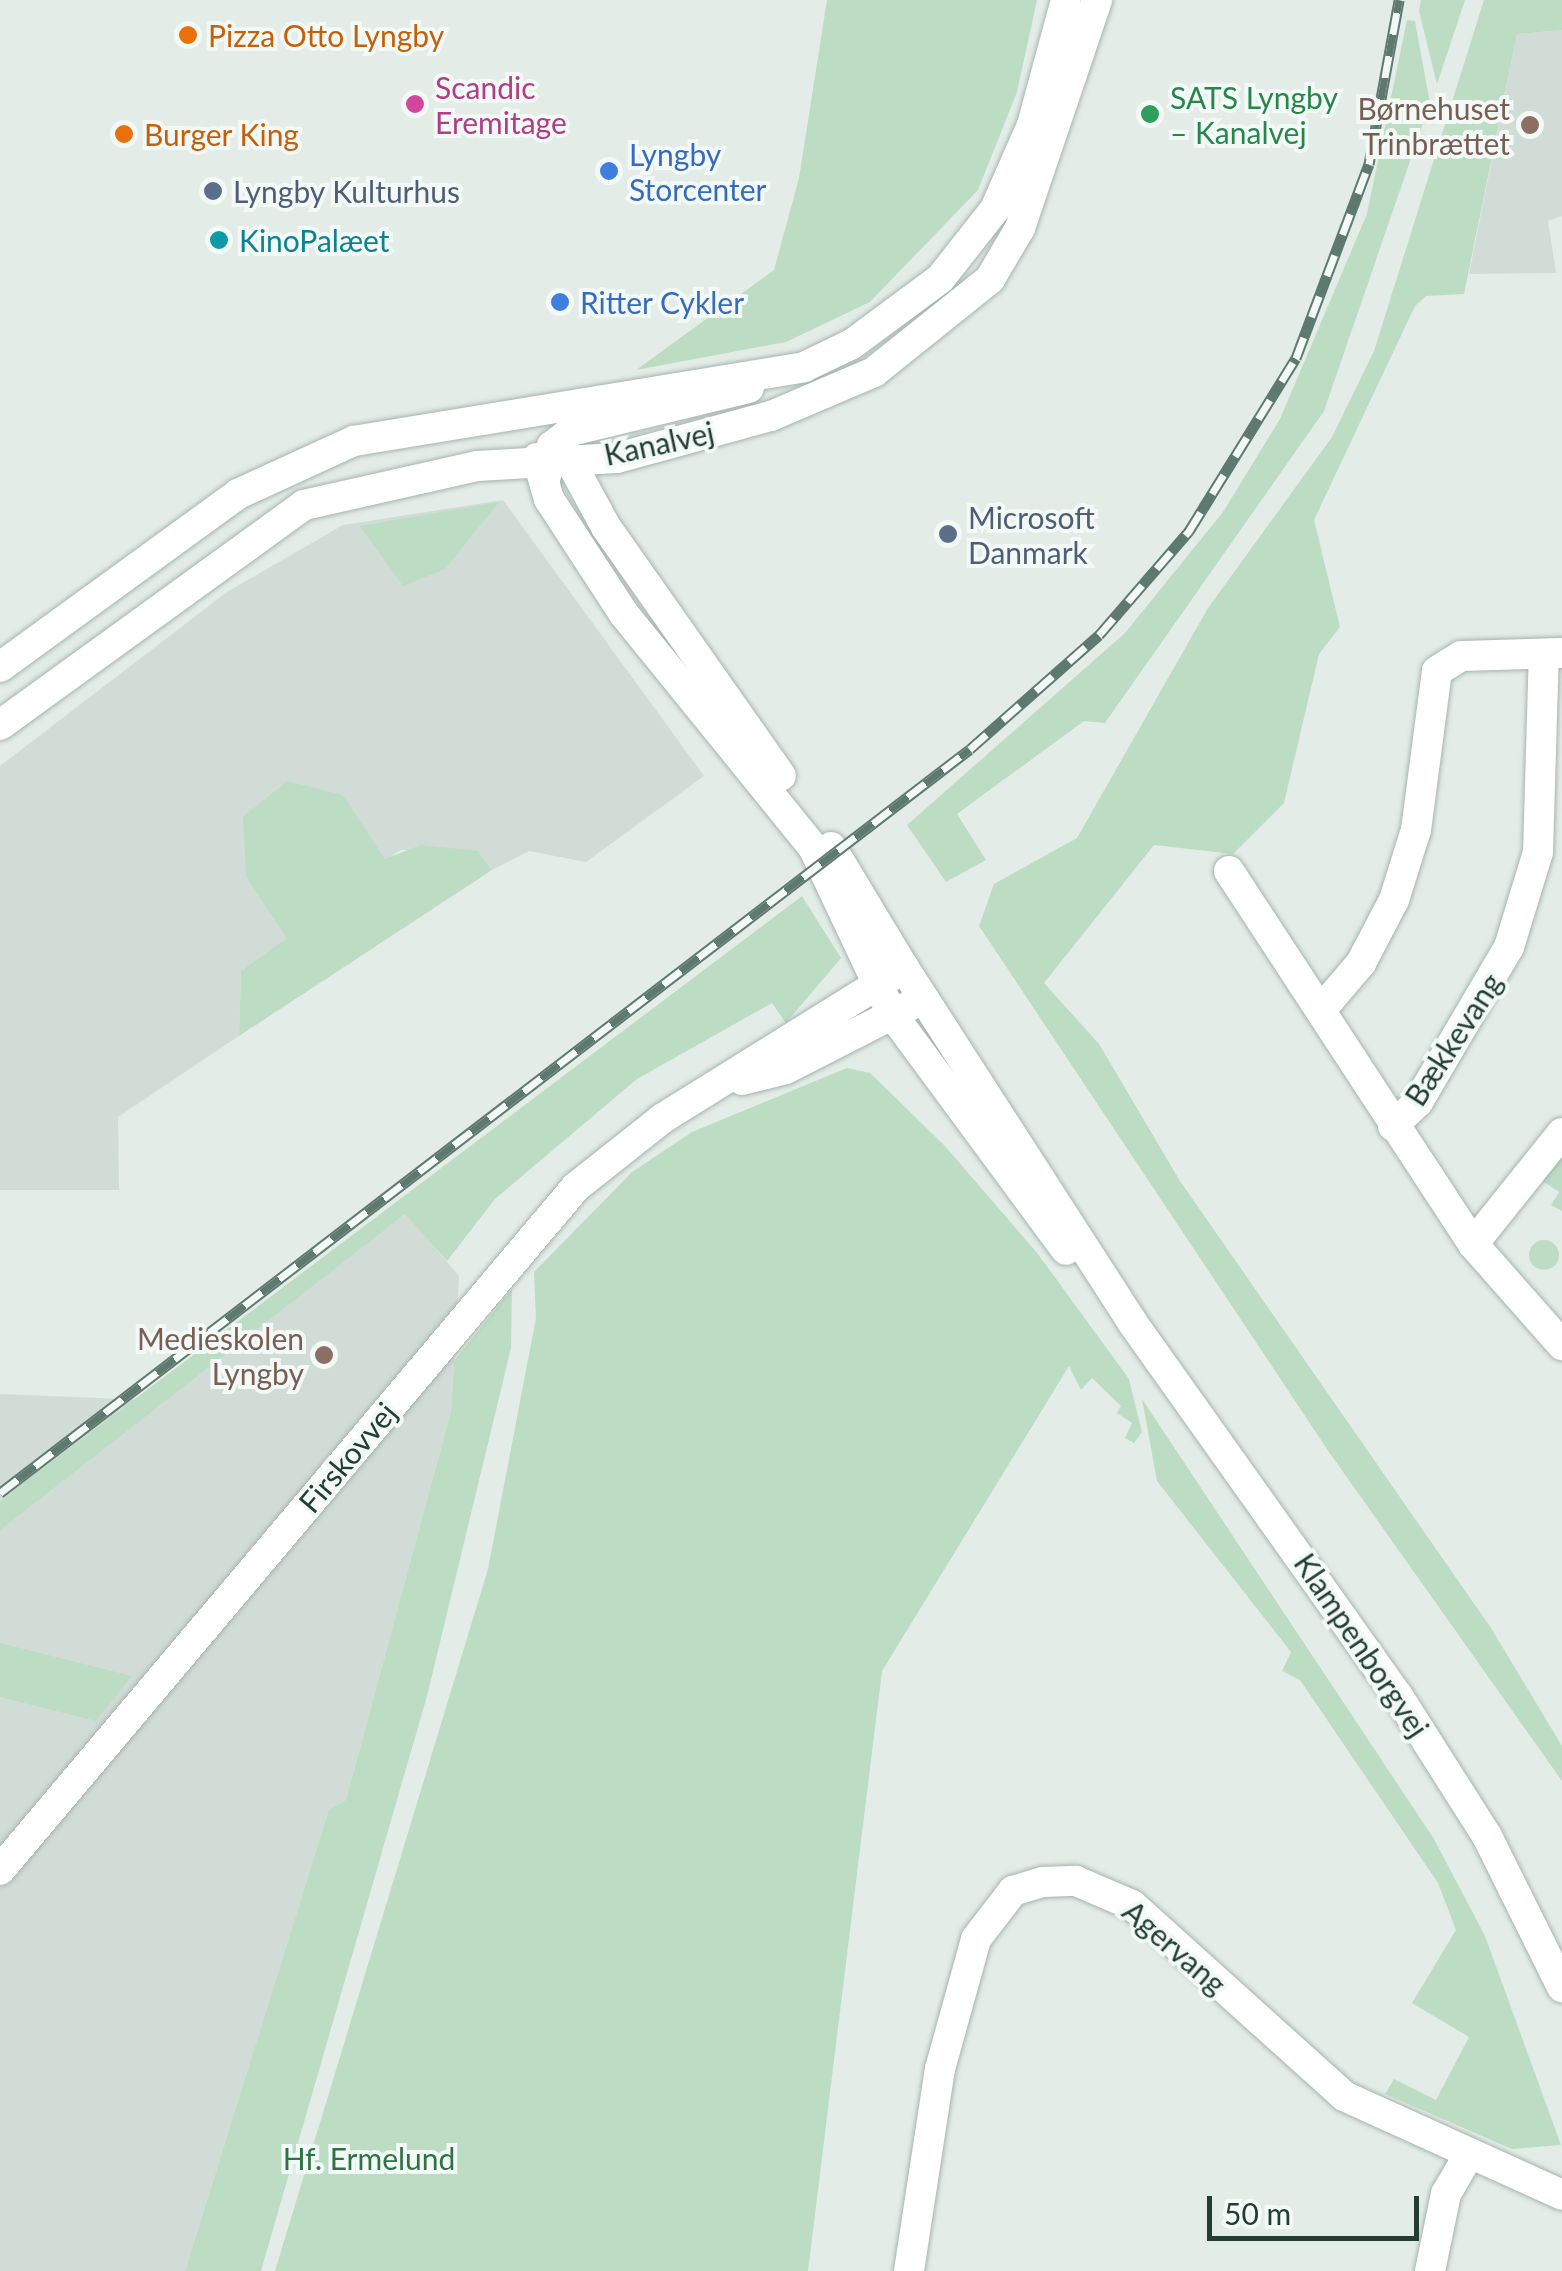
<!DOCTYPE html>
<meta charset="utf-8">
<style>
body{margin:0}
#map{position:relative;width:1562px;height:2271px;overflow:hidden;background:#e3ece7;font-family:Lato,sans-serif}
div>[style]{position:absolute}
.built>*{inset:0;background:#d1dcd6}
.green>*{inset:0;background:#bcddc3}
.round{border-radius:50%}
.roads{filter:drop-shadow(0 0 2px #a6b4ae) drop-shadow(0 0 2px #a6b4ae)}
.street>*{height:30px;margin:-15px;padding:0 15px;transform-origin:15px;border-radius:15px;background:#fff}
.secondary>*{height:30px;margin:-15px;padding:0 15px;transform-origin:15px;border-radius:15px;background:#fff}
.rail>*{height:11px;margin-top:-5.5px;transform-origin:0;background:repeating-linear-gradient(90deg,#f3f9f6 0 22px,#5e796f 0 44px);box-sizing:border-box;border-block:2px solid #5e796f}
.dots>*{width:28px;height:28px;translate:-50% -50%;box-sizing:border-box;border:5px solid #f3f9f6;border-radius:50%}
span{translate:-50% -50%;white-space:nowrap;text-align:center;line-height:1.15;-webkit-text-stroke:8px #f3f9f6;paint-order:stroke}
.food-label{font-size:30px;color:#c56008}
.left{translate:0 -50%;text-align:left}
.hotel-label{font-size:30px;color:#b23c85}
.leisure-label{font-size:30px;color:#27864d}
.education-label{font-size:30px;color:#785e54}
.right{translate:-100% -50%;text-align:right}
.shop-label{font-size:30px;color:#366cbe}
.service-label{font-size:30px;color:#4e5e75}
.culture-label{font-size:30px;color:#0d838f}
.street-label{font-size:30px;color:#233d34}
.park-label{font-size:30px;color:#2e7344}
.scale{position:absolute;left:1207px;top:2196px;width:212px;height:45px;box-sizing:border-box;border:5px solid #233d34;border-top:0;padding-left:12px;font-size:30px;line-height:35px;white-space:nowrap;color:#233d34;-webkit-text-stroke:8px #f3f9f6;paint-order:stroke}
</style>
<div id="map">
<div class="built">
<i style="clip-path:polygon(1562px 30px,1562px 216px,1548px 221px,1556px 273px,1469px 274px,1517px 34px)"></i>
<i style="clip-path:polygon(503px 500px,704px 776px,586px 862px,529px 851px,492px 870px,478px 851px,401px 850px,385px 860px,343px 795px,246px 877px,288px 938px,241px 971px,239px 1036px,118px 1117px,119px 1190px,0 1190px,0 766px,227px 592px,343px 525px)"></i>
<i style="clip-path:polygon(406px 1214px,459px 1276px,451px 1411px,346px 1800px,329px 1811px,185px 2271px,0 2271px,0 1394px,145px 1400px)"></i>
</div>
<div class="green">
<i style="clip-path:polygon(827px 0,1037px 0,1017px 92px,978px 190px,870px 302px,786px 342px,636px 370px,774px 270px,799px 178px)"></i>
<i style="clip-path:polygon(1421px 0,1465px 0,1437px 84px,1419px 11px)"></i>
<i style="clip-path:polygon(1484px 0,1562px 0,1562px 30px,1517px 34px,1464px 294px,1426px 296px,1415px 306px,1314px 520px,1340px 627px,1319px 654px,1284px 803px,1233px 854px,1154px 845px,1044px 983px,1099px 1044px,1180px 1181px,1491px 1628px,1562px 1746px,1562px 1781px,1329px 1452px,979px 926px,994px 884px,1077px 838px,1208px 608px,1332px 437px,1374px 351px)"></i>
<i style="clip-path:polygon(1407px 20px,1415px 21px,1430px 103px,1324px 411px,1105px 723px,1084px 721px,957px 814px,986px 860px,946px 882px,907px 825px,1125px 633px,1223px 512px,1280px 419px,1367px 214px)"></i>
<i style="clip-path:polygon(499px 502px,445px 569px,403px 586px,360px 526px)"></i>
<i style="clip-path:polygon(287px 781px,343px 795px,385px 859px,421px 845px,478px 851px,492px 870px,239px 1036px,241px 971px,287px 938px,246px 877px,243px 817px)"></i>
<i style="clip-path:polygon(802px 896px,841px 958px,786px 1023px,772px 1003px,637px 1079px,495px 1199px,447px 1261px,405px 1214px,0 1530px,0 1502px,38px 1472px)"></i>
<i style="clip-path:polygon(847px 1068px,870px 1073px,944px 1145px,1038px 1254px,1129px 1379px,1142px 1432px,1134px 1443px,1125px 1438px,1132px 1423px,1117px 1413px,1121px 1406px,1092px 1378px,1081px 1390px,1069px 1366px,882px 1671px,808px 2271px,275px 2271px,488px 1569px,536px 1318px,534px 1272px,632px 1172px,692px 1132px)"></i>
<i style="clip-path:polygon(1562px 1144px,1562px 1211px,1551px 1205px,1559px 1192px,1540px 1179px)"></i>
<i class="round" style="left:1529px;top:1240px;width:30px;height:30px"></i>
<i style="clip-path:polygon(512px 1289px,511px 1348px,427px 1696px,261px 2271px,185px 2271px,329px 1810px,346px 1800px,451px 1411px,454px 1361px)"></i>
<i style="clip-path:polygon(1142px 1399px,1434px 1839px,1485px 1936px,1561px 2145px,1512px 2149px,1385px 2094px,1394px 2079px,1436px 2100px,1469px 2037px,1412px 2003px,1456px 1930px,1438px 1883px,1300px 1680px,1282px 1671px,1291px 1652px,1157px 1481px)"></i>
<i style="clip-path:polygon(0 1643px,132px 1676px,96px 1721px,0 1697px)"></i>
</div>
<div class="roads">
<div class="street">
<i style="left:568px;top:457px;width:80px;rotate:61.5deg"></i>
<i style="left:606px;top:527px;width:304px;rotate:54.9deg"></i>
<i style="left:537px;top:458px;width:43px;rotate:73.7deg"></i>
<i style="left:549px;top:499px;width:137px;rotate:56.9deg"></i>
<i style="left:624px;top:614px;width:300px;rotate:51deg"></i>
<i style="left:813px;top:847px;width:185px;rotate:64.7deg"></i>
<i style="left:546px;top:476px;width:31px;rotate:-79deg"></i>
<i style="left:552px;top:446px;width:24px;rotate:-38deg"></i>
<i style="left:571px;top:431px;width:183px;rotate:-13.6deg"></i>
<i style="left:831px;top:847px;width:141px;rotate:58.9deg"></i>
<i style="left:1229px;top:871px;width:446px;rotate:56.8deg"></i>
<i style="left:1473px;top:1244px;width:135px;rotate:48.6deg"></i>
<i style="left:1321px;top:1010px;width:62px;rotate:-49.6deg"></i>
<i style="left:1361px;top:963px;width:71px;rotate:-62.4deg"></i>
<i style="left:1394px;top:900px;width:73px;rotate:-72.6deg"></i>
<i style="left:1416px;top:830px;width:160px;rotate:-82.5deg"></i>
<i style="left:1437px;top:671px;width:28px;rotate:-32deg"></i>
<i style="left:1461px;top:656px;width:101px;rotate:-1.7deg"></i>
<i style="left:1393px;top:1126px;width:35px;rotate:-44deg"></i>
<i style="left:1418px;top:1102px;width:180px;rotate:-59.6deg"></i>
<i style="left:1509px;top:947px;width:99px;rotate:-73deg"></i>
<i style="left:1538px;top:852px;width:198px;rotate:-88.3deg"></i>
<i style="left:1473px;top:1244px;width:142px;rotate:-51.3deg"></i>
<i style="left:909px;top:2271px;width:204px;rotate:-81.3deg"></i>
<i style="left:940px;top:2069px;width:135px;rotate:-74.5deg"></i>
<i style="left:976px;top:1939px;width:61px;rotate:-52.4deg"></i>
<i style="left:1013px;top:1891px;width:31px;rotate:-17deg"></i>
<i style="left:1043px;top:1882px;width:33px;rotate:-2deg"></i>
<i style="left:1076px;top:1881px;width:61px;rotate:23.2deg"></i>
<i style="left:1132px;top:1905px;width:285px;rotate:42deg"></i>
<i style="left:1344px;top:2096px;width:239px;rotate:24.4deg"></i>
<i style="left:1430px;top:2271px;width:79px;rotate:-78.3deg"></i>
<i style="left:1446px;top:2194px;width:44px;rotate:-59.9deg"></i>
</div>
<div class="secondary">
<i style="left:0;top:667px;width:294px;rotate:-36deg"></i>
<i style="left:238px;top:494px;width:128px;rotate:-24.6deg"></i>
<i style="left:354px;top:441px;width:456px;rotate:-9.3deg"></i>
<i style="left:804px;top:367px;width:53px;rotate:-25.6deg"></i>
<i style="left:852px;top:344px;width:109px;rotate:-36.5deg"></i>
<i style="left:940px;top:279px;width:89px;rotate:-51.8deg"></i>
<i style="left:995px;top:209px;width:92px;rotate:-66.2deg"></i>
<i style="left:1032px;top:125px;width:130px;rotate:-74.8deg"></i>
<i style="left:0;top:725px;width:375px;rotate:-35.9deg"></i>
<i style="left:304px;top:505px;width:177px;rotate:-12.7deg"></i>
<i style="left:477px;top:466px;width:140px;rotate:-3.3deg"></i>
<i style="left:617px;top:458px;width:160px;rotate:-15.3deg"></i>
<i style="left:771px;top:416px;width:112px;rotate:-23.1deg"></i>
<i style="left:874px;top:372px;width:149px;rotate:-38.7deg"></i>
<i style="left:990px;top:279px;width:59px;rotate:-59.5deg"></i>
<i style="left:1020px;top:228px;width:241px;rotate:-71.3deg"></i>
<i style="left:892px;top:1014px;width:293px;rotate:53.6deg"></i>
<i style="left:742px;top:1080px;width:45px;rotate:-14deg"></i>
<i style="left:786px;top:1069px;width:138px;rotate:-27.1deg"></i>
<i style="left:0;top:1870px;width:893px;rotate:-49.86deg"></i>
<i style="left:576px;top:1187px;width:111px;rotate:-38.4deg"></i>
<i style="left:663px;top:1118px;width:284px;rotate:-31.9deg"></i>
<i style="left:904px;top:968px;width:421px;rotate:57.2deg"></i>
<i style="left:1132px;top:1322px;width:459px;rotate:54.6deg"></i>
<i style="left:1398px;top:1696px;width:166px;rotate:57.6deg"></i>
<i style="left:1487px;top:1836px;width:169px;rotate:63.6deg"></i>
</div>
</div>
<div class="rail">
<i style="left:0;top:1493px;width:1222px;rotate:-37.49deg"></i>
<i style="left:970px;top:749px;width:172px;rotate:-41.5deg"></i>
<i style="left:1099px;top:635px;width:138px;rotate:-49.1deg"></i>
<i style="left:1189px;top:531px;width:203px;rotate:-58.3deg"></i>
<i style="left:1296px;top:358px;width:207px;rotate:-69.4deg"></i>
<i style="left:1369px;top:164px;width:167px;rotate:-79.6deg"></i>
</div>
<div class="dots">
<i style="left:188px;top:35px;background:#e8710a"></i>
<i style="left:415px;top:104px;background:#d1479c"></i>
<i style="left:1150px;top:114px;background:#2e9e5b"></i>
<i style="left:1530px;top:125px;background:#8d6e63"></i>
<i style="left:124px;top:134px;background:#e8710a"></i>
<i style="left:609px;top:171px;background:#3f7fe0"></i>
<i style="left:213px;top:191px;background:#5c6f8a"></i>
<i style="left:219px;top:240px;background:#0f9aa8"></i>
<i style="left:560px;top:302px;background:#3f7fe0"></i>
<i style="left:948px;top:534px;background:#5c6f8a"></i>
<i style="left:324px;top:1355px;background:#8d6e63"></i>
</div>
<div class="food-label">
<span class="left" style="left:208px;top:35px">Pizza Otto Lyngby</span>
<span class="left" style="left:144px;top:134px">Burger King</span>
</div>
<div class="hotel-label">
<span class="left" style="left:435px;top:104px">Scandic<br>Eremitage</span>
</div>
<div class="leisure-label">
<span class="left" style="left:1170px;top:114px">SATS Lyngby<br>– Kanalvej</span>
</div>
<div class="education-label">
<span class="right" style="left:1510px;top:125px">Børnehuset<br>Trinbrættet</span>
<span class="right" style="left:304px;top:1355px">Medieskolen<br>Lyngby</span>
</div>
<div class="shop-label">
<span class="left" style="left:629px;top:171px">Lyngby<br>Storcenter</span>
<span class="left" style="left:580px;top:302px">Ritter Cykler</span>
</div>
<div class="service-label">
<span class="left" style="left:233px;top:191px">Lyngby Kulturhus</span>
<span class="left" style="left:968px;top:534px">Microsoft<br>Danmark</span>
</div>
<div class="culture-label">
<span class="left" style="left:239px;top:240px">KinoPalæet</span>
</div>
<div class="street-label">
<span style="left:659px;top:443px;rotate:-12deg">Kanalvej</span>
<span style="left:1453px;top:1039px;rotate:-57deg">Bækkevang</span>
<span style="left:347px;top:1457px;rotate:-50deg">Firskovvej</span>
<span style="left:1362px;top:1645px;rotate:56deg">Klampenborgvej</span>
<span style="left:1175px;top:1947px;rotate:41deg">Agervang</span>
</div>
<div class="park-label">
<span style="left:369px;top:2158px">Hf. Ermelund</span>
</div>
<div class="scale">50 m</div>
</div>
